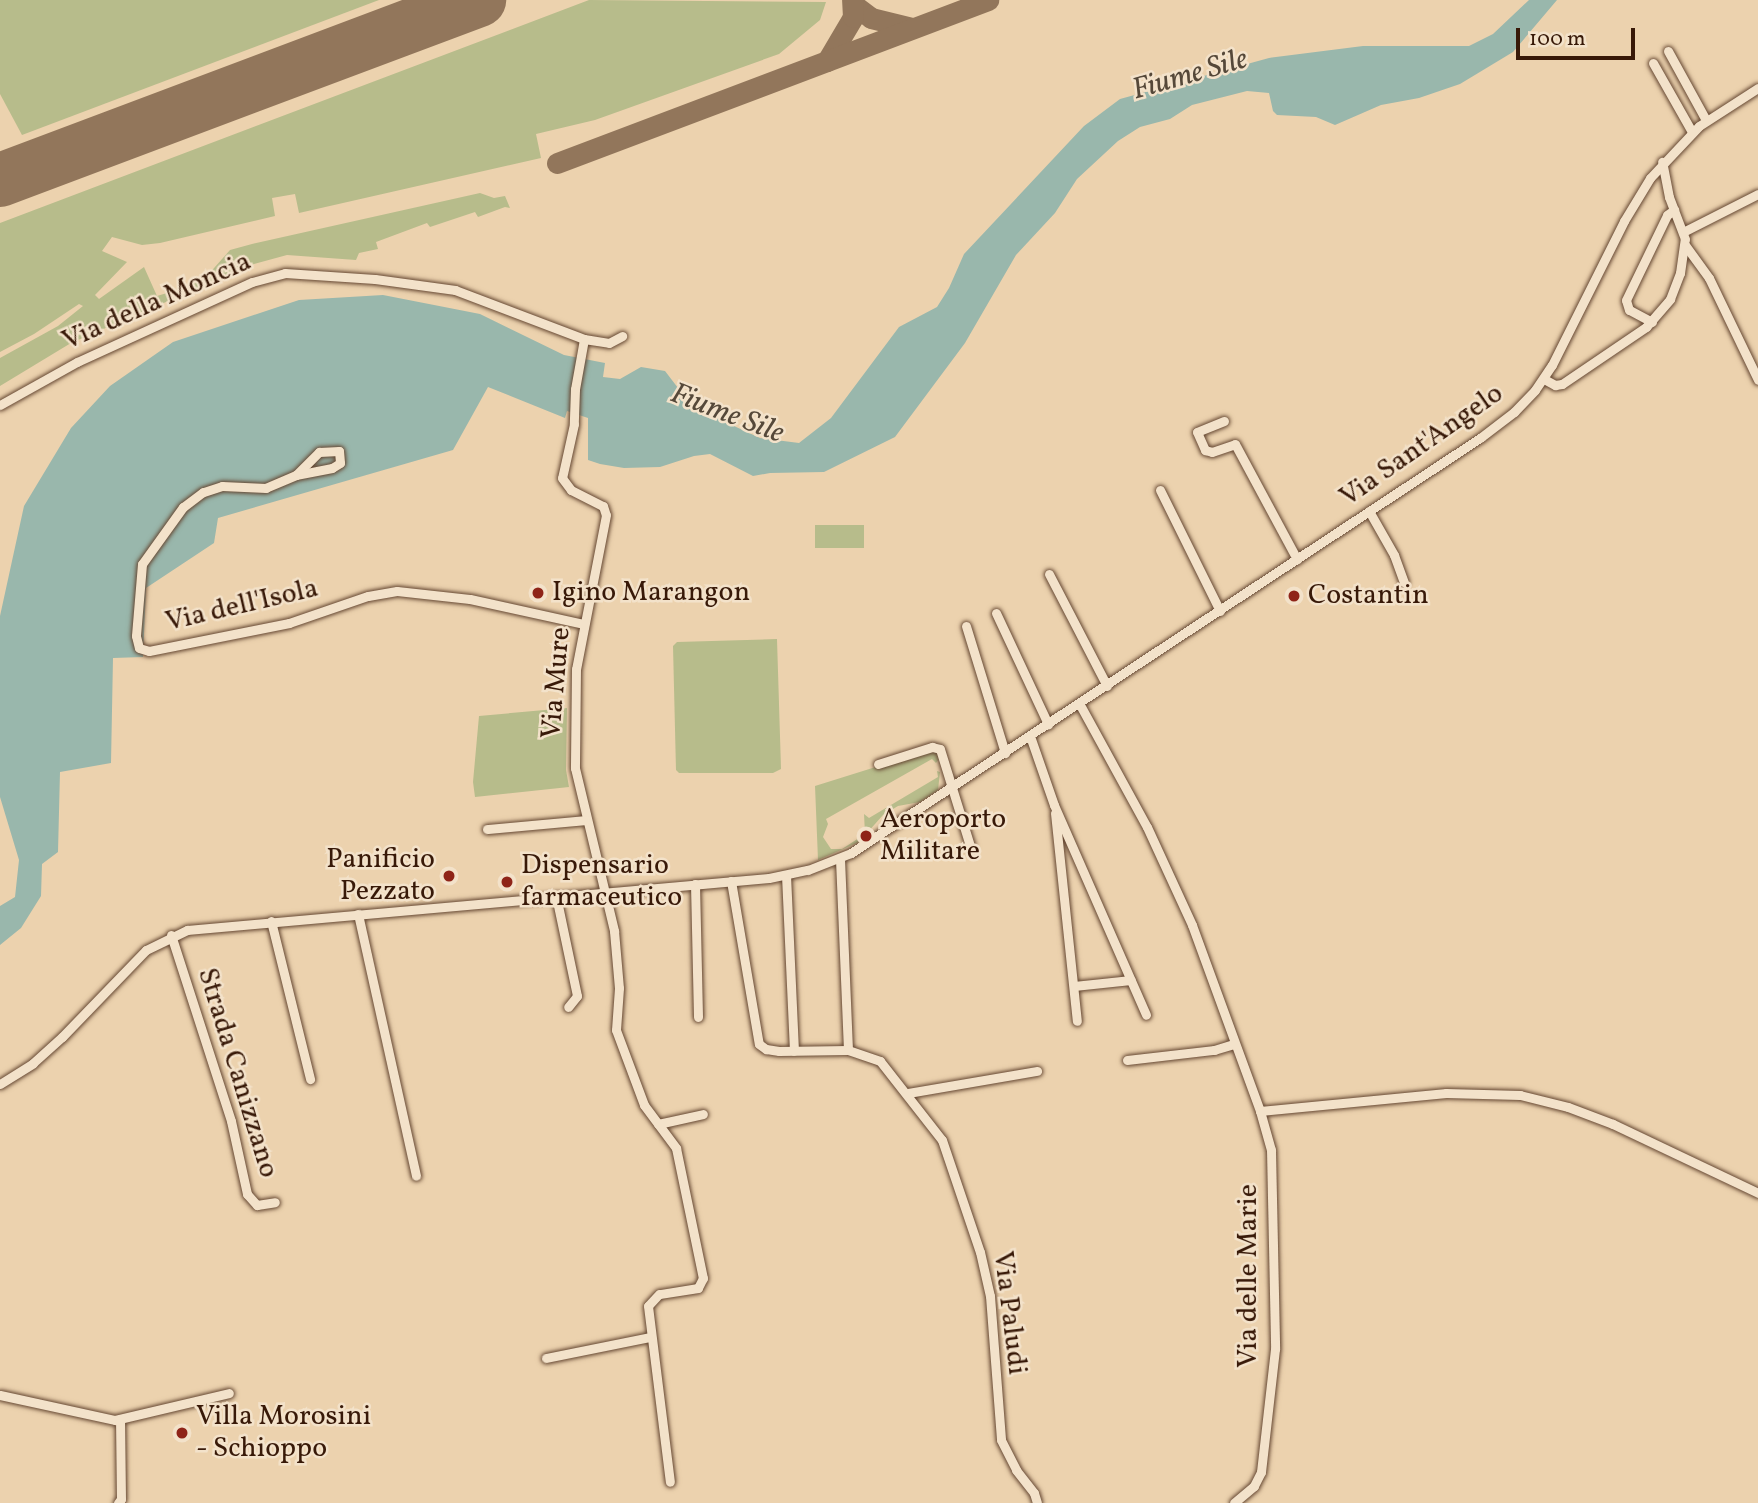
<!DOCTYPE html>
<style>
body{margin:0}
#map{position:relative;width:1758px;height:1503px;overflow:hidden;background:#ecd2ae;font-family:Vollkorn,serif}
div>[style]{position:absolute}
.green>*{inset:0;background:#b7bc8b;transform-origin:0 0}
.water>*{inset:0;background:#99b7ac}
.taxiway>*{height:21px;margin:-10.5px;padding:0 10.5px;transform-origin:10.5px;border-radius:10.5px;background:#92765b}
.runway>*{height:54px;margin:-27px;padding:0 27px;transform-origin:27px;border-radius:27px;background:#92765b}
.roads{filter:drop-shadow(0 0 2px #654732) drop-shadow(0 0 2px #654732)}
.minor>*{height:9px;margin:-4.5px;padding:0 4.5px;transform-origin:4.5px;border-radius:4.5px;background:#f3e2ca}
.dots>*{width:19px;height:19px;translate:-50% -50%;box-sizing:border-box;border:4px solid #f3e2ca;border-radius:50%}
span{translate:-50% -50%;white-space:nowrap;text-align:center;line-height:1.15;-webkit-text-stroke:5px #f3e2ca;paint-order:stroke}
.street-label{font-size:28px;color:#381908}
.poi-label{font-size:28px;color:#381908}
.left{translate:0 -50%;text-align:left}
.right{translate:-100% -50%;text-align:right}
.water-label{font-size:30px;color:#554839;font-style:italic}
.scale{position:absolute;left:1516px;top:28px;width:119px;height:32px;box-sizing:border-box;border:4px solid #381908;border-top:0;padding-left:9px;font-size:21px;line-height:24px;white-space:nowrap;color:#381908;-webkit-text-stroke:5px #f3e2ca;paint-order:stroke}
</style>
<div id="map">
<div class="green">
<i style="clip-path:polygon(0 0,379px 0,22px 135px,0 94px)"></i>
<i style="clip-path:polygon(589px 0,826px 2px,820px 20px,779px 54px,595px 120px,536px 134px,541px 158px,299px 213px,295px 194px,272px 198px,275px 216px,160px 243px,142px 245px,112px 237px,102px 251px,127px 262px,95px 295px,99px 299px,144px 267px,157px 296px,190px 286px,207px 276px,230px 250px,252px 244px,480px 193px,494px 198px,505px 196px,510px 208px,505px 207px,478px 217px,475px 212px,430px 227px,427px 223px,376px 242px,378px 249px,359px 253px,356px 260px,287px 255px,254px 264px,71px 343px,0 386px,0 358px,58px 326px,83px 306px,79px 304px,34px 334px,0 352px,0 223px)"></i>
<i style="left:815px;top:525px;width:49px;height:23px"></i>
<i style="clip-path:polygon(777px 639px,781px 769px,773px 773px,679px 773px,676px 770px,673px 646px,677px 642px)"></i>
<i style="clip-path:polygon(567px 708px,566px 770px,569px 787px,475px 797px,473px 782px,479px 716px)"></i>
<i style="clip-path:polygon(930px 750px,936px 751px,939px 759px,936px 763px,932px 759px,826px 819px,828px 824px,823px 837px,831px 849px,842px 849px,865px 834px,864px 814px,869px 818px,938px 777px,937px 771px,940px 772px,938px 790px,920px 802px,898px 806px,883px 815px,859px 842px,818px 860px,815px 786px)"></i>
</div>
<div class="water">
<i style="clip-path:polygon(1529px 0,1557px 0,1513px 52px,1460px 84px,1419px 98px,1381px 105px,1335px 125px,1316px 117px,1277px 115px,1273px 111px,1269px 93px,1247px 91px,1192px 105px,1170px 119px,1140px 127px,1118px 141px,1077px 179px,1055px 213px,1016px 255px,965px 343px,895px 437px,824px 472px,770px 473px,753px 476px,710px 454px,694px 456px,660px 467px,624px 468px,600px 464px,588px 460px,588px 418px,567px 411px,565px 418px,488px 387px,453px 450px,218px 518px,214px 543px,146px 588px,143px 657px,113px 658px,111px 763px,60px 772px,58px 852px,42px 864px,41px 896px,21px 928px,0 945px,0 906px,15px 897px,19px 860px,0 797px,0 616px,24px 506px,71px 428px,110px 386px,173px 342px,299px 300px,383px 295px,480px 314px,564px 355px,605px 363px,603px 377px,620px 379px,641px 367px,665px 371px,688px 401px,721px 420px,760px 438px,799px 443px,831px 418px,899px 327px,937px 307px,949px 288px,964px 254px,1084px 126px,1120px 99px,1269px 58px,1363px 46px,1469px 46px,1493px 34px)"></i>
</div>
<div class="taxiway">
<i style="left:854px;top:5px;width:21px;rotate:37deg"></i>
<i style="left:871px;top:18px;width:42px;rotate:13.7deg"></i>
<i style="left:827px;top:61px;width:51px;rotate:-59.4deg"></i>
<i style="left:853px;top:17px;width:17px;rotate:-93deg"></i>
<i style="left:557px;top:163px;width:461px;rotate:-20.7deg"></i>
</div>
<div class="runway">
<i style="left:0;top:180px;width:512px;rotate:-20.6deg"></i>
</div>
<div class="roads">
<div class="minor">
<i style="left:1668px;top:51px;width:79px;rotate:61.2deg"></i>
<i style="left:1653px;top:63px;width:79px;rotate:60.5deg"></i>
<i style="left:1683px;top:232px;width:84px;rotate:-26.9deg"></i>
<i style="left:1685px;top:245px;width:41px;rotate:54deg"></i>
<i style="left:1709px;top:278px;width:113px;rotate:64.3deg"></i>
<i style="left:1652px;top:322px;width:26px;rotate:-152deg"></i>
<i style="left:1629px;top:310px;width:10px;rotate:-107deg"></i>
<i style="left:1626px;top:300px;width:94px;rotate:-64.2deg"></i>
<i style="left:1667px;top:215px;width:9px;rotate:-36deg"></i>
<i style="left:584px;top:339px;width:51px;rotate:100.2deg"></i>
<i style="left:575px;top:389px;width:35px;rotate:92deg"></i>
<i style="left:574px;top:424px;width:55px;rotate:102.5deg"></i>
<i style="left:562px;top:478px;width:15px;rotate:53deg"></i>
<i style="left:571px;top:490px;width:36px;rotate:27deg"></i>
<i style="left:603px;top:506px;width:9px;rotate:72deg"></i>
<i style="left:606px;top:515px;width:157px;rotate:101deg"></i>
<i style="left:576px;top:669px;width:99px;rotate:90.6deg"></i>
<i style="left:575px;top:768px;width:168px;rotate:76.5deg"></i>
<i style="left:614px;top:931px;width:57px;rotate:85deg"></i>
<i style="left:619px;top:988px;width:42px;rotate:94.1deg"></i>
<i style="left:616px;top:1030px;width:80px;rotate:69.5deg"></i>
<i style="left:644px;top:1105px;width:54px;rotate:53.3deg"></i>
<i style="left:676px;top:1148px;width:133px;rotate:78.3deg"></i>
<i style="left:703px;top:1278px;width:11px;rotate:117deg"></i>
<i style="left:698px;top:1288px;width:39px;rotate:171deg"></i>
<i style="left:659px;top:1294px;width:16px;rotate:133deg"></i>
<i style="left:648px;top:1306px;width:177px;rotate:82.9deg"></i>
<i style="left:1544px;top:379px;width:13px;rotate:29deg"></i>
<i style="left:1555px;top:385px;width:7px;rotate:-8deg"></i>
<i style="left:1562px;top:384px;width:102px;rotate:-34.2deg"></i>
<i style="left:1646px;top:327px;width:37px;rotate:-49deg"></i>
<i style="left:1670px;top:299px;width:28px;rotate:-69deg"></i>
<i style="left:1680px;top:273px;width:34px;rotate:-82deg"></i>
<i style="left:1685px;top:239px;width:45px;rotate:-110.9deg"></i>
<i style="left:1669px;top:197px;width:36px;rotate:-101deg"></i>
<i style="left:0;top:405px;width:88px;rotate:-29.2deg"></i>
<i style="left:77px;top:362px;width:192px;rotate:-24.6deg"></i>
<i style="left:252px;top:282px;width:34px;rotate:-15deg"></i>
<i style="left:285px;top:273px;width:90px;rotate:3.8deg"></i>
<i style="left:375px;top:279px;width:81px;rotate:7.8deg"></i>
<i style="left:455px;top:290px;width:138px;rotate:20.8deg"></i>
<i style="left:584px;top:339px;width:25px;rotate:9deg"></i>
<i style="left:609px;top:343px;width:15px;rotate:-28deg"></i>
<i style="left:1224px;top:421px;width:29px;rotate:158deg"></i>
<i style="left:1197px;top:432px;width:20px;rotate:66deg"></i>
<i style="left:1205px;top:450px;width:7px;rotate:16deg"></i>
<i style="left:1212px;top:452px;width:24px;rotate:-19deg"></i>
<i style="left:1235px;top:444px;width:131px;rotate:61.7deg"></i>
<i style="left:296px;top:475px;width:33px;rotate:-45deg"></i>
<i style="left:319px;top:452px;width:20px;rotate:-3deg"></i>
<i style="left:339px;top:451px;width:12px;rotate:85deg"></i>
<i style="left:340px;top:463px;width:9px;rotate:148deg"></i>
<i style="left:332px;top:468px;width:37px;rotate:169deg"></i>
<i style="left:296px;top:475px;width:33px;rotate:157deg"></i>
<i style="left:266px;top:488px;width:44px;rotate:-177.4deg"></i>
<i style="left:222px;top:486px;width:20px;rotate:162deg"></i>
<i style="left:203px;top:492px;width:25px;rotate:143deg"></i>
<i style="left:183px;top:507px;width:70px;rotate:125.7deg"></i>
<i style="left:142px;top:564px;width:72px;rotate:94.8deg"></i>
<i style="left:136px;top:636px;width:12px;rotate:76deg"></i>
<i style="left:139px;top:648px;width:10px;rotate:17deg"></i>
<i style="left:149px;top:651px;width:143px;rotate:-11.3deg"></i>
<i style="left:289px;top:623px;width:83px;rotate:-18.9deg"></i>
<i style="left:368px;top:596px;width:29px;rotate:-10deg"></i>
<i style="left:397px;top:591px;width:73px;rotate:6.3deg"></i>
<i style="left:470px;top:599px;width:117px;rotate:12.4deg"></i>
<i style="left:1160px;top:490px;width:135px;rotate:63.6deg"></i>
<i style="left:1369px;top:511px;width:51px;rotate:60.4deg"></i>
<i style="left:1394px;top:555px;width:29px;rotate:70deg"></i>
<i style="left:1049px;top:574px;width:126px;rotate:62.6deg"></i>
<i style="left:996px;top:613px;width:123px;rotate:64.9deg"></i>
<i style="left:966px;top:626px;width:133px;rotate:72.9deg"></i>
<i style="left:1079px;top:703px;width:141px;rotate:61.3deg"></i>
<i style="left:1147px;top:827px;width:108px;rotate:65.3deg"></i>
<i style="left:1192px;top:925px;width:198px;rotate:69.9deg"></i>
<i style="left:1260px;top:1111px;width:41px;rotate:74.2deg"></i>
<i style="left:1271px;top:1150px;width:199px;rotate:88.8deg"></i>
<i style="left:1275px;top:1349px;width:124px;rotate:96.5deg"></i>
<i style="left:1261px;top:1472px;width:16px;rotate:117deg"></i>
<i style="left:1254px;top:1486px;width:26px;rotate:140deg"></i>
<i style="left:1030px;top:736px;width:73px;rotate:70.8deg"></i>
<i style="left:1054px;top:805px;width:229px;rotate:66.3deg"></i>
<i style="left:878px;top:764px;width:57px;rotate:-17.5deg"></i>
<i style="left:932px;top:747px;width:8px;rotate:14deg"></i>
<i style="left:940px;top:749px;width:102px;rotate:72.8deg"></i>
<i style="left:1055px;top:813px;width:209px;rotate:84deg"></i>
<i style="left:487px;top:829px;width:98px;rotate:-5.2deg"></i>
<i style="left:840px;top:859px;width:191px;rotate:87.6deg"></i>
<i style="left:786px;top:875px;width:176px;rotate:87.4deg"></i>
<i style="left:731px;top:881px;width:165px;rotate:80.3deg"></i>
<i style="left:759px;top:1044px;width:9px;rotate:36deg"></i>
<i style="left:766px;top:1049px;width:13px;rotate:9deg"></i>
<i style="left:779px;top:1051px;width:69px;rotate:-0.8deg"></i>
<i style="left:848px;top:1050px;width:34px;rotate:19deg"></i>
<i style="left:880px;top:1061px;width:100px;rotate:51.9deg"></i>
<i style="left:942px;top:1140px;width:118px;rotate:71.3deg"></i>
<i style="left:980px;top:1252px;width:45px;rotate:77.2deg"></i>
<i style="left:990px;top:1296px;width:144px;rotate:85.6deg"></i>
<i style="left:1001px;top:1440px;width:34px;rotate:63deg"></i>
<i style="left:1016px;top:1470px;width:29px;rotate:52deg"></i>
<i style="left:1034px;top:1493px;width:10px;rotate:73deg"></i>
<i style="left:695px;top:884px;width:133px;rotate:88.7deg"></i>
<i style="left:556px;top:896px;width:102px;rotate:78.1deg"></i>
<i style="left:577px;top:996px;width:14px;rotate:129deg"></i>
<i style="left:358px;top:914px;width:268px;rotate:77.5deg"></i>
<i style="left:271px;top:921px;width:163px;rotate:76.1deg"></i>
<i style="left:171px;top:935px;width:195px;rotate:72.1deg"></i>
<i style="left:231px;top:1121px;width:75px;rotate:77.6deg"></i>
<i style="left:247px;top:1194px;width:15px;rotate:48deg"></i>
<i style="left:257px;top:1205px;width:18px;rotate:-9deg"></i>
<i style="left:1074px;top:986px;width:57px;rotate:-6deg"></i>
<i style="left:1127px;top:1060px;width:88px;rotate:-6.6deg"></i>
<i style="left:1214px;top:1050px;width:21px;rotate:-17deg"></i>
<i style="left:0;top:1084px;width:39px;rotate:-32deg"></i>
<i style="left:33px;top:1063px;width:39px;rotate:-42deg"></i>
<i style="left:62px;top:1037px;width:121px;rotate:-46deg"></i>
<i style="left:146px;top:950px;width:46px;rotate:-26deg"></i>
<i style="left:187px;top:930px;width:584px;rotate:-5.11deg"></i>
<i style="left:769px;top:878px;width:40px;rotate:-12deg"></i>
<i style="left:808px;top:870px;width:46px;rotate:-21.6deg"></i>
<i style="left:851px;top:853px;width:754px;rotate:-33.42deg"></i>
<i style="left:1480px;top:438px;width:43px;rotate:-37.4deg"></i>
<i style="left:1514px;top:412px;width:30px;rotate:-46deg"></i>
<i style="left:1535px;top:390px;width:30px;rotate:-56deg"></i>
<i style="left:1552px;top:365px;width:161px;rotate:-63.4deg"></i>
<i style="left:1624px;top:221px;width:50px;rotate:-58.8deg"></i>
<i style="left:1650px;top:178px;width:71px;rotate:-46.7deg"></i>
<i style="left:1699px;top:126px;width:70px;rotate:-32.8deg"></i>
<i style="left:908px;top:1093px;width:131px;rotate:-9.7deg"></i>
<i style="left:1260px;top:1111px;width:187px;rotate:-5.5deg"></i>
<i style="left:1446px;top:1093px;width:74px;rotate:1.5deg"></i>
<i style="left:1520px;top:1095px;width:49px;rotate:14deg"></i>
<i style="left:1568px;top:1107px;width:48px;rotate:20.7deg"></i>
<i style="left:1613px;top:1124px;width:161px;rotate:25.4deg"></i>
<i style="left:658px;top:1124px;width:46px;rotate:-12.5deg"></i>
<i style="left:546px;top:1358px;width:106px;rotate:-11.4deg"></i>
<i style="left:0;top:1395px;width:118px;rotate:12.3deg"></i>
<i style="left:115px;top:1420px;width:117px;rotate:-13.3deg"></i>
<i style="left:118px;top:1503px;width:5px;rotate:-53deg"></i>
<i style="left:121px;top:1499px;width:80px;rotate:-90.7deg"></i>
</div>
</div>
<div class="dots">
<i style="left:538px;top:593px;background:#8f2418"></i>
<i style="left:1294px;top:596px;background:#8f2418"></i>
<i style="left:866px;top:836px;background:#8f2418"></i>
<i style="left:449px;top:876px;background:#8f2418"></i>
<i style="left:507px;top:882px;background:#8f2418"></i>
<i style="left:182px;top:1433px;background:#8f2418"></i>
</div>
<div class="street-label">
<span style="left:157px;top:302px;rotate:-24deg">Via della Moncia</span>
<span style="left:1422px;top:446px;rotate:-35deg">Via Sant'Angelo</span>
<span style="left:242px;top:606px;rotate:-13deg">Via dell'Isola</span>
<span style="left:557px;top:683px;rotate:-85deg">Via Mure</span>
<span style="left:237px;top:1073px;rotate:73deg">Strada Canizzano</span>
<span style="left:1249px;top:1276px;rotate:-90deg">Via delle Marie</span>
<span style="left:1009px;top:1313px;rotate:83deg">Via Paludi</span>
</div>
<div class="poi-label">
<span class="left" style="left:552px;top:593px">Igino Marangon</span>
<span class="left" style="left:1308px;top:596px">Costantin</span>
<span class="left" style="left:880px;top:836px">Aeroporto<br>Militare</span>
<span class="right" style="left:435px;top:876px">Panificio<br>Pezzato</span>
<span class="left" style="left:521px;top:882px">Dispensario<br>farmaceutico</span>
<span class="left" style="left:196px;top:1433px">Villa Morosini<br>- Schioppo</span>
</div>
<div class="water-label">
<span style="left:1190px;top:75px;rotate:-16deg">Fiume Sile</span>
<span style="left:727px;top:414px;rotate:21deg">Fiume Sile</span>
</div>
<div class="scale">100 m</div>
</div>
